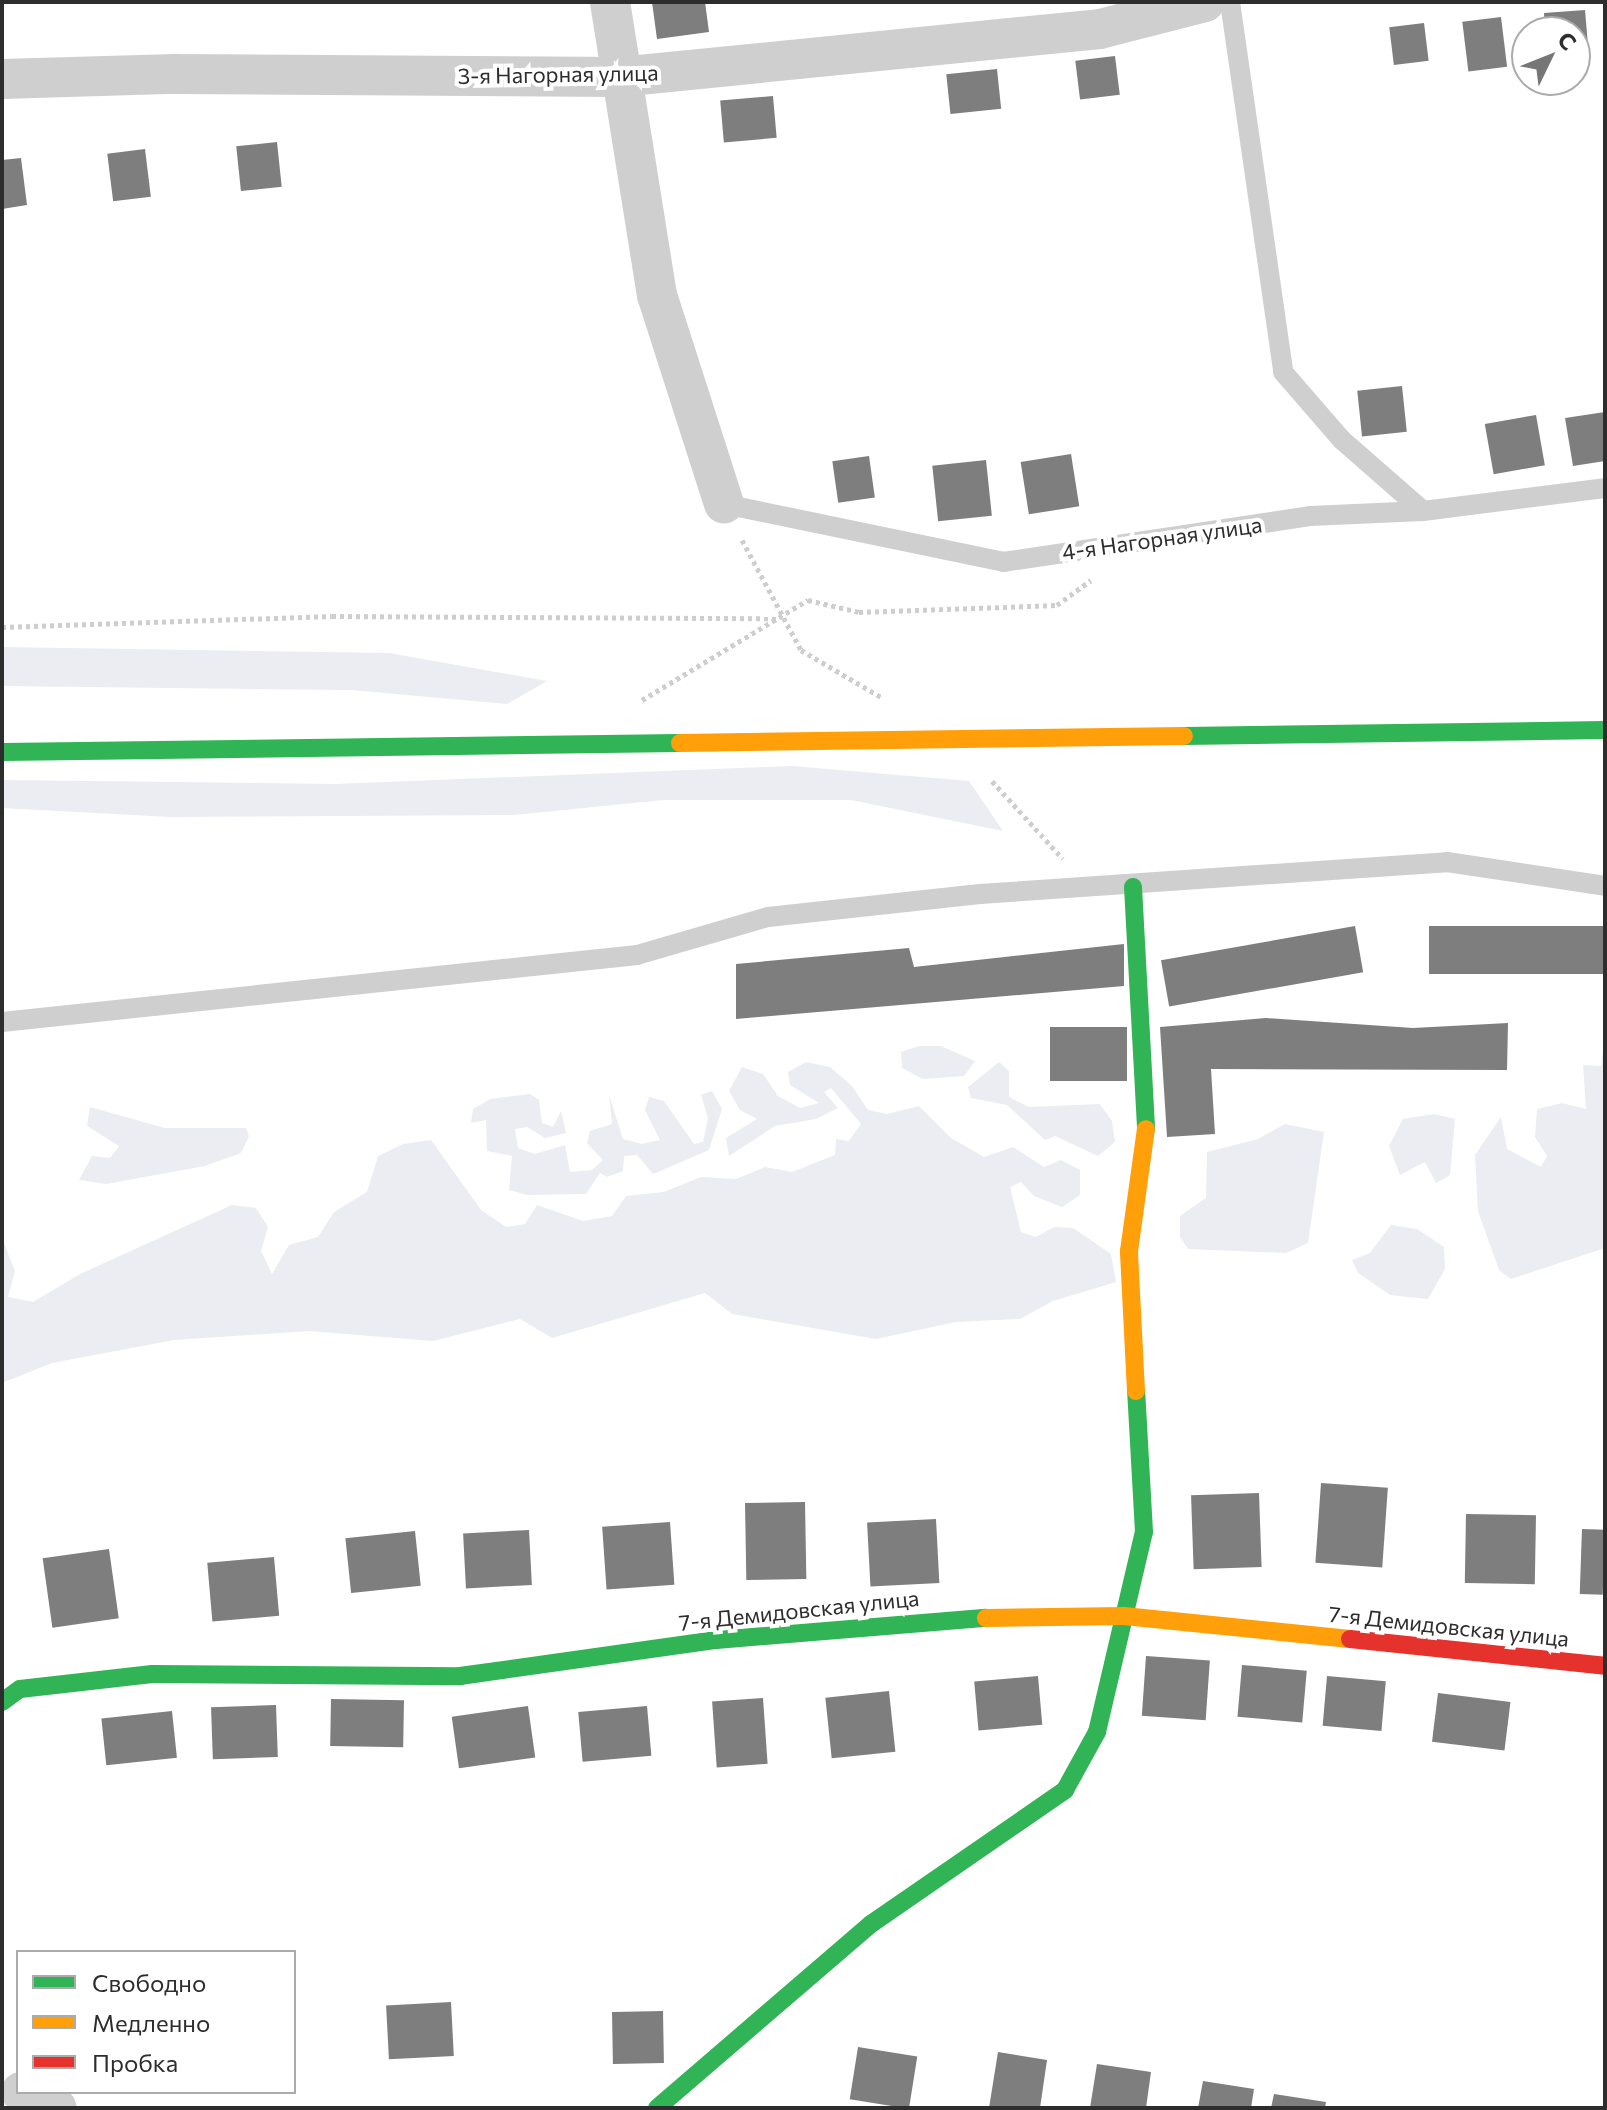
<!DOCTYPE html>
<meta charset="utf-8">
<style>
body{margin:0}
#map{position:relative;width:1607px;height:2110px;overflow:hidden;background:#fff;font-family:Commissioner,sans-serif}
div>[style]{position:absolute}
.green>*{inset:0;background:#ebedf3}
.building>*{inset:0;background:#7e7e7e;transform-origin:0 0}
.path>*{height:5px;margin-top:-2.5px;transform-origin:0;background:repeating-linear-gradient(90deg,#cecece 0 4px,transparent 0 8px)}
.lane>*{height:20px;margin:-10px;padding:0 10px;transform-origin:10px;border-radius:10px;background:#cfcfcf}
.street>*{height:40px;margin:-20px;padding:0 20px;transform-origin:20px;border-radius:20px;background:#cfcfcf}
.fast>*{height:18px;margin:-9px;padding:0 9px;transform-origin:9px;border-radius:9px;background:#30b455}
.slow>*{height:18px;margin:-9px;padding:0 9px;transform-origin:9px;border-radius:9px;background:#ff9f0a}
.jam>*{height:18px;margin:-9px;padding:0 9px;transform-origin:9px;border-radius:9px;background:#e5322d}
span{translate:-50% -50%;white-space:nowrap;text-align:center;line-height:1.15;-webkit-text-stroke:8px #fff;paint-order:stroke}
.street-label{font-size:22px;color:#2d2d2d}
.frame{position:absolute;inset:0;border:4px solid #2d2d2d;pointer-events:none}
.legend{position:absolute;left:16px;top:1950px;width:280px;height:144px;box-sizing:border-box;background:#fff;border:2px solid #ababab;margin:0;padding:10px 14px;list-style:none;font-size:24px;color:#2d2d2d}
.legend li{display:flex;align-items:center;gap:16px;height:40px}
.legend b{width:40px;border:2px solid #ababab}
.north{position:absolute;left:1511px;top:16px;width:80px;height:80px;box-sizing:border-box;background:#fff;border:2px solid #ababab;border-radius:50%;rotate:47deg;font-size:22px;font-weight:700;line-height:32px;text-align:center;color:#2d2d2d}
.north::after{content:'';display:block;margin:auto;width:28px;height:36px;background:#767676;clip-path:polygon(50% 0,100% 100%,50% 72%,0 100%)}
</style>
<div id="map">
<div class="green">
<i style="clip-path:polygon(2px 647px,389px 653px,547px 681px,507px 704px,351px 690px,2px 686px)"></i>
<i style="clip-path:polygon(792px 766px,969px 781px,1003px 831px,851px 800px,663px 800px,514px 815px,170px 817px,2px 808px,2px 780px,335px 784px)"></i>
<i style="clip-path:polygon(1605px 1035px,1605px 1248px,1511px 1279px,1499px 1270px,1478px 1211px,1475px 1155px,1501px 1117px,1507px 1149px,1541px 1167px,1547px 1156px,1535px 1137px,1537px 1109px,1562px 1103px,1586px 1109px,1583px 1065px,1601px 1066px)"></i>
<i style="clip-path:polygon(919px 1046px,941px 1046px,975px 1061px,964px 1076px,923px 1079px,902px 1068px,901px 1052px)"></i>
<i style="clip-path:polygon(806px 1062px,830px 1067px,852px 1086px,868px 1110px,887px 1114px,919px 1106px,951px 1138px,984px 1157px,1013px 1147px,1044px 1167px,1061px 1160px,1080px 1170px,1080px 1195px,1062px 1207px,1034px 1196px,1021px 1182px,1010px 1187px,1021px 1232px,1036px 1237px,1054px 1227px,1073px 1228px,1111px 1254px,1116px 1282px,1053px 1301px,1020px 1319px,956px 1322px,876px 1339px,732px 1314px,705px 1293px,552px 1338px,520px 1319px,433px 1341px,309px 1331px,174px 1340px,52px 1363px,2px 1383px,2px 1238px,15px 1271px,8px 1297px,33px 1302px,80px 1274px,232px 1205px,256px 1208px,268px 1227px,261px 1251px,272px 1274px,289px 1245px,318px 1237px,334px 1212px,367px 1192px,378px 1156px,403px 1144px,431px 1140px,481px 1210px,506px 1227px,525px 1224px,537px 1205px,583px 1221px,612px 1216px,626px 1196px,664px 1192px,701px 1177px,736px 1179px,765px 1167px,792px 1172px,835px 1155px,836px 1139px,849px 1141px,861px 1124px,831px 1088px,824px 1092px,838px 1108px,816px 1119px,775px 1126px,729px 1156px,726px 1138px,757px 1119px,740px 1110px,729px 1091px,742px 1067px,763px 1074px,778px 1096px,800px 1108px,819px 1103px,790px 1085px,788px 1072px)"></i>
<i style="clip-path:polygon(999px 1062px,1009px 1071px,1009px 1097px,1029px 1107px,1100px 1104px,1112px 1121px,1115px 1142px,1098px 1156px,1055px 1136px,1045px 1140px,1007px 1105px,971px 1098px,968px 1087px)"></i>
<i style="clip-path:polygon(712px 1091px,722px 1109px,709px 1150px,653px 1174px,637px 1155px,624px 1156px,623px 1171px,607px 1177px,600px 1173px,586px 1194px,527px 1195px,509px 1190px,512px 1156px,487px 1151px,486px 1120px,471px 1123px,473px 1109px,490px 1099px,530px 1094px,539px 1100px,542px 1123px,553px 1127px,561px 1111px,566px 1133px,545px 1138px,527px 1127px,515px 1129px,518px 1148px,535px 1154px,565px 1145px,570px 1172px,592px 1170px,603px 1160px,587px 1143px,590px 1131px,612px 1124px,609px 1095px,623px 1139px,642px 1144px,660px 1140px,645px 1110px,649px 1097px,664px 1101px,694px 1144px,703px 1142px,708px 1118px,701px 1095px)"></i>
<i style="clip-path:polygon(90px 1107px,165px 1128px,246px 1128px,249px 1136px,241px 1153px,205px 1166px,106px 1184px,79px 1180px,92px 1156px,110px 1158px,119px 1146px,87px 1126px)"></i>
<i style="clip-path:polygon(1434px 1114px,1455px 1119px,1450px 1175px,1436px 1183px,1425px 1162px,1400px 1175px,1389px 1146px,1403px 1119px)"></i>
<i style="clip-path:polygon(1285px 1124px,1324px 1132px,1308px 1243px,1286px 1253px,1188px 1249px,1180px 1237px,1180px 1216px,1206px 1198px,1207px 1152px,1258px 1139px)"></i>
<i style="clip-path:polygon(1391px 1225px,1417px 1229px,1444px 1247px,1445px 1269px,1428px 1299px,1390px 1295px,1358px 1273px,1352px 1260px,1370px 1253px)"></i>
</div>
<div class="building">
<i style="clip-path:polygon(652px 2px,705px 2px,709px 32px,657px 39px)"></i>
<i style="clip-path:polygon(1585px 10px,1589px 57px,1575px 58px,1575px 32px,1545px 32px,1544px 13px)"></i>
<i style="left:1501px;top:17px;width:50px;height:39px;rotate:83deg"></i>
<i style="left:1424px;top:23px;width:38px;height:35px;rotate:83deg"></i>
<i style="left:1115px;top:56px;width:39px;height:40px;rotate:83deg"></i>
<i style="left:997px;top:69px;width:40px;height:51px;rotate:84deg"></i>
<i style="left:773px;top:96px;width:42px;height:53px;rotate:85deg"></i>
<i style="left:277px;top:142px;width:45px;height:41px;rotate:84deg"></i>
<i style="left:145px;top:149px;width:48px;height:38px;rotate:83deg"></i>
<i style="clip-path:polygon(21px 158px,27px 205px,2px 209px,2px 160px)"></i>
<i style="left:1402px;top:386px;width:46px;height:45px;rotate:84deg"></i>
<i style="clip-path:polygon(1605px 412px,1605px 461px,1573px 466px,1565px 418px)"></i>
<i style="left:1536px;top:415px;width:51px;height:52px;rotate:80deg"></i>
<i style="left:1071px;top:454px;width:53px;height:51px;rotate:81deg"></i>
<i style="left:869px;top:456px;width:42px;height:37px;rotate:82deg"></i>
<i style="left:986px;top:460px;width:56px;height:54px;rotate:84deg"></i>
<i style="left:1355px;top:926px;width:47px;height:197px;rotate:80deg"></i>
<i style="left:1429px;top:926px;width:176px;height:48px"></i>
<i style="clip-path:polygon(1124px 944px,1124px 986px,736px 1019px,736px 964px,909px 948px,914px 967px)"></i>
<i style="clip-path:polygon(1266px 1018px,1413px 1028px,1508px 1023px,1507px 1070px,1211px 1069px,1215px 1134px,1167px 1137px,1160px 1027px)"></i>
<i style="left:1050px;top:1027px;width:77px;height:54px"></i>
<i style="left:1321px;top:1483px;width:67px;height:80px;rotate:4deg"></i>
<i style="left:1259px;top:1493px;width:74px;height:68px;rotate:88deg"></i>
<i style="left:805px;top:1502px;width:77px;height:60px;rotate:89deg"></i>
<i style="left:1466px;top:1514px;width:70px;height:69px;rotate:1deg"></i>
<i style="left:936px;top:1519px;width:64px;height:69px;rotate:87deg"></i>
<i style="left:670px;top:1522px;width:63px;height:68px;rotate:86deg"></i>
<i style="left:1582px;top:1529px;width:23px;height:65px;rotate:2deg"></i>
<i style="left:529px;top:1530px;width:55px;height:66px;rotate:87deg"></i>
<i style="left:415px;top:1531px;width:55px;height:70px;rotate:84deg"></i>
<i style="left:109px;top:1549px;width:70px;height:67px;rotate:82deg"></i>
<i style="left:274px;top:1557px;width:59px;height:67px;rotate:85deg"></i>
<i style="left:1146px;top:1656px;width:64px;height:60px;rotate:4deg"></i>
<i style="left:1242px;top:1665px;width:65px;height:52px;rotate:5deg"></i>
<i style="left:1038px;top:1676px;width:49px;height:64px;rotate:85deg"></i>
<i style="left:1327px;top:1676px;width:59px;height:50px;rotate:5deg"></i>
<i style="left:889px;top:1691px;width:61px;height:64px;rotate:84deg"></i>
<i style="left:1438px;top:1693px;width:73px;height:49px;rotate:7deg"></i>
<i style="left:763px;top:1698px;width:66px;height:51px;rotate:86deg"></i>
<i style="left:331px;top:1699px;width:73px;height:47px;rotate:1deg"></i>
<i style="left:276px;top:1705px;width:52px;height:65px;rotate:88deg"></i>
<i style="left:528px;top:1706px;width:52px;height:77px;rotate:82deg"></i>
<i style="left:647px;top:1706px;width:50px;height:69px;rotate:85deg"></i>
<i style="left:172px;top:1711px;width:47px;height:71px;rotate:84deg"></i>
<i style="left:451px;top:2002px;width:54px;height:65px;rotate:87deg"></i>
<i style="left:663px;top:2011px;width:52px;height:51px;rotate:89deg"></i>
<i style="left:858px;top:2047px;width:60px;height:53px;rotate:9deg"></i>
<i style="clip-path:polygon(998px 2052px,1047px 2060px,1040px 2108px,989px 2108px)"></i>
<i style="clip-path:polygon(1097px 2064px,1151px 2072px,1146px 2108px,1090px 2108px)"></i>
<i style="clip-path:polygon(1203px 2081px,1254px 2089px,1251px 2108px,1198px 2108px)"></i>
<i style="clip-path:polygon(1274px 2094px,1326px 2102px,1325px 2108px,1271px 2108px)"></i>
</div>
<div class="path">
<i style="left:742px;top:540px;width:125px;rotate:61.8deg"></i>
<i style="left:801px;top:650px;width:93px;rotate:30.4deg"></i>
<i style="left:2px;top:627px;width:330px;rotate:-1.9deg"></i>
<i style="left:332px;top:616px;width:448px;rotate:0.3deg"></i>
<i style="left:642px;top:700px;width:194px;rotate:-31.1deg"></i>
<i style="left:808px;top:600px;width:52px;rotate:13.2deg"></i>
<i style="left:859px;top:612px;width:198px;rotate:-2deg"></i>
<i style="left:1057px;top:605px;width:42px;rotate:-36.3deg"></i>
<i style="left:992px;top:781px;width:105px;rotate:47.7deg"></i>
</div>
<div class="lane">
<i style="left:1230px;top:2px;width:374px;rotate:81.8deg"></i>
<i style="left:1283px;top:372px;width:90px;rotate:49.1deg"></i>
<i style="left:1342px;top:440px;width:108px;rotate:41.2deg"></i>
<i style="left:724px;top:504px;width:285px;rotate:11.7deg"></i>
<i style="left:1003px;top:562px;width:310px;rotate:-8.5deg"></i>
<i style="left:1310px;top:516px;width:113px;rotate:-2.5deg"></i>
<i style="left:1423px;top:511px;width:183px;rotate:-7.2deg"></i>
<i style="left:2px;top:1022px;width:639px;rotate:-6.02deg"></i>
<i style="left:637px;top:955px;width:136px;rotate:-16.2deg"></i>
<i style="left:768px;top:917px;width:213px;rotate:-6.2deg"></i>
<i style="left:980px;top:894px;width:468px;rotate:-3.9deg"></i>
<i style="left:1447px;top:862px;width:160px;rotate:8.6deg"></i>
</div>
<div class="street">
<i style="left:610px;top:2px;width:297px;rotate:80.9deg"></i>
<i style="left:657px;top:295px;width:219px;rotate:72.2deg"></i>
<i style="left:2px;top:79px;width:173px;rotate:-1.7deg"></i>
<i style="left:175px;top:74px;width:444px;rotate:0.4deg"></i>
<i style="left:619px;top:77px;width:483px;rotate:-5.7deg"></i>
<i style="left:1100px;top:29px;width:108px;rotate:-14.4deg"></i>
<i style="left:21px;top:2092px;width:21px;rotate:35deg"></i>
<i style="left:38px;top:2104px;width:19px;rotate:12deg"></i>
</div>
<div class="fast">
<i style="left:1184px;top:736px;width:421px;rotate:-0.8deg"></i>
<i style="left:2px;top:752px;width:678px;rotate:-0.76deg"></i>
<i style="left:1133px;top:887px;width:242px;rotate:86.9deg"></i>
<i style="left:2px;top:1702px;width:22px;rotate:-36deg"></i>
<i style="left:20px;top:1689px;width:133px;rotate:-6.5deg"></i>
<i style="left:152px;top:1674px;width:308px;rotate:0.4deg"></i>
<i style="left:460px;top:1676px;width:259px;rotate:-8deg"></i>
<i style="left:716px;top:1640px;width:271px;rotate:-4.7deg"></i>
<i style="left:657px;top:2108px;width:282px;rotate:-40.7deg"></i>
<i style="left:871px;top:1924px;width:236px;rotate:-34.6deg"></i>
<i style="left:1065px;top:1790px;width:66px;rotate:-61.1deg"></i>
<i style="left:1097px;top:1732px;width:205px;rotate:-76.8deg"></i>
<i style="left:1144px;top:1532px;width:141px;rotate:-93.2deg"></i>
</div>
<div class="slow">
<i style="left:680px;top:743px;width:504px;rotate:-0.8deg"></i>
<i style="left:1136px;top:1391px;width:140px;rotate:-92.9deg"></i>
<i style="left:1129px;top:1251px;width:123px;rotate:-82.1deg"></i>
<i style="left:986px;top:1618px;width:138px;rotate:-0.8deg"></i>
<i style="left:1124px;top:1616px;width:227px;rotate:5.8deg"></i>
</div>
<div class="jam">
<i style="left:1350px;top:1639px;width:256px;rotate:6deg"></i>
</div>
<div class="street-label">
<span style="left:558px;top:74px;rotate:-1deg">3-я Нагорная улица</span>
<span style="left:1162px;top:538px;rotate:-8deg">4-я Нагорная улица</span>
<span style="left:799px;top:1610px;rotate:-6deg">7-я Демидовская улица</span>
<span style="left:1449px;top:1626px;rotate:6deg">7-я Демидовская улица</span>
</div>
<div class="frame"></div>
<ul class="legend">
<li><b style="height:10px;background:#30b455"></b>Свободно</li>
<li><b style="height:10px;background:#ff9f0a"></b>Медленно</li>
<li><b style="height:10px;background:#e5322d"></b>Пробка</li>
</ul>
<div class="north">С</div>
</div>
